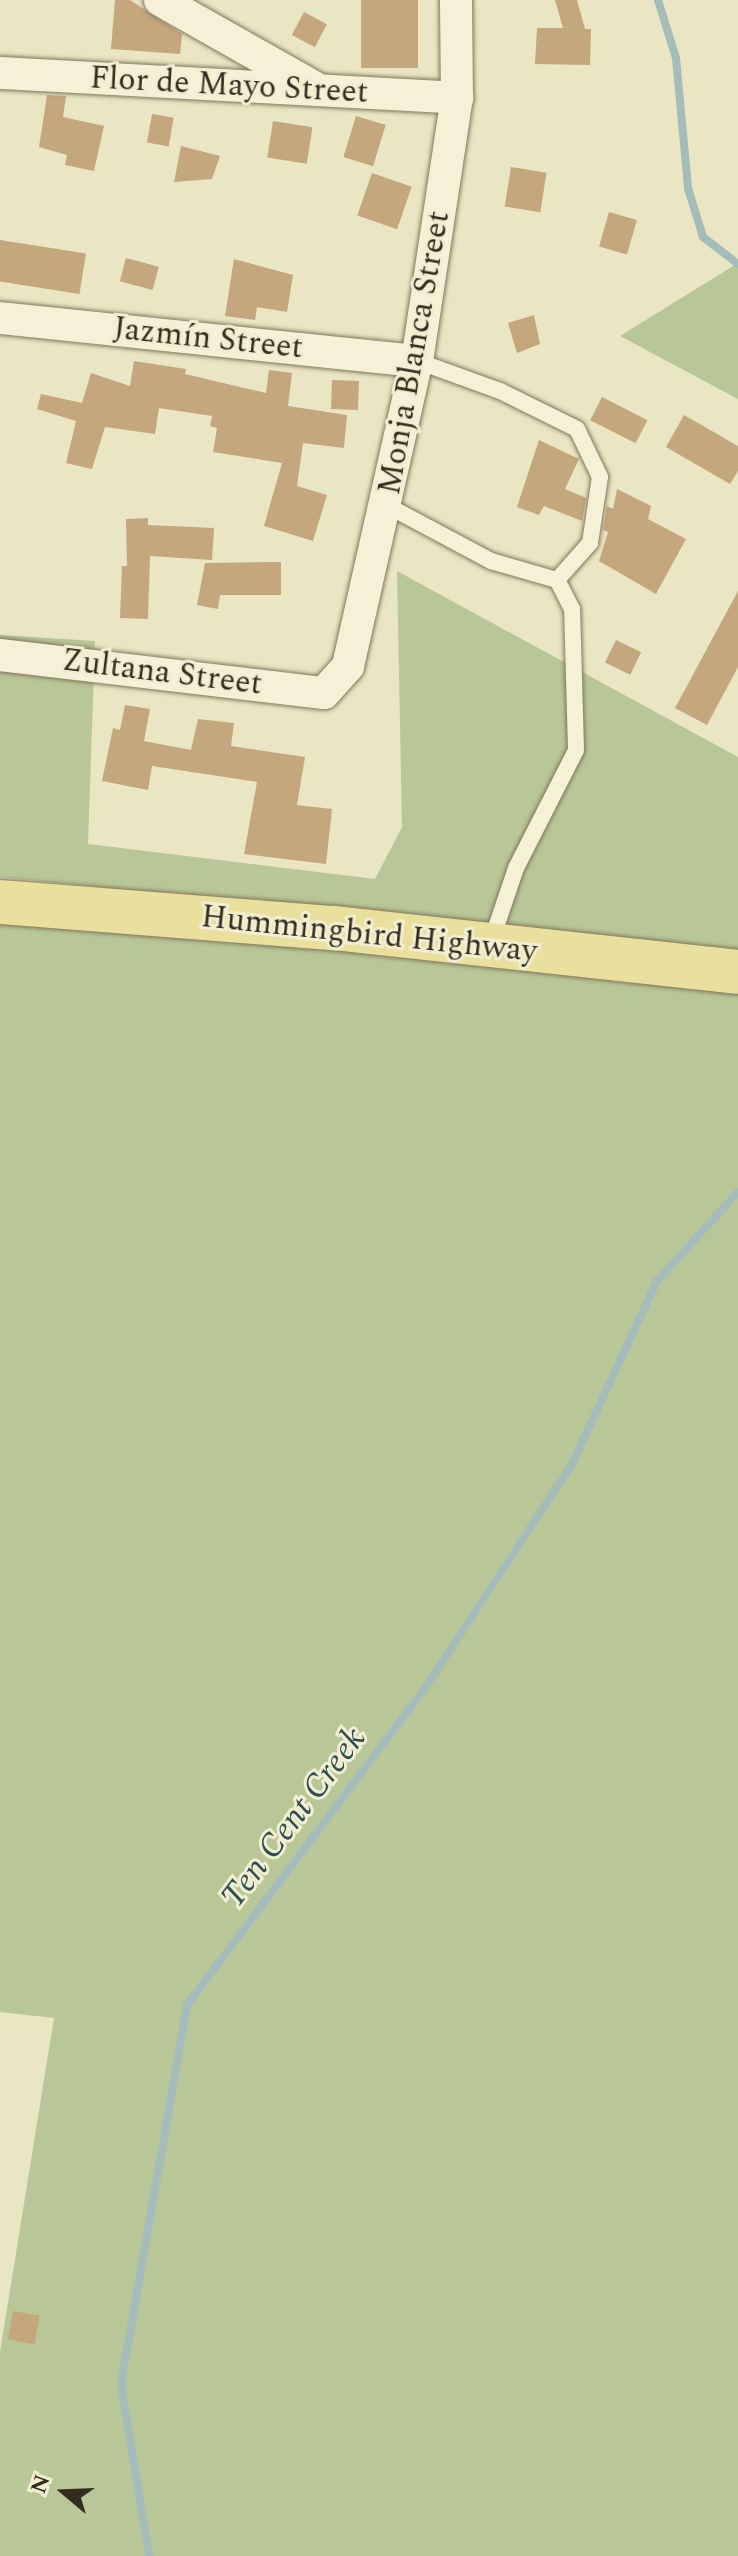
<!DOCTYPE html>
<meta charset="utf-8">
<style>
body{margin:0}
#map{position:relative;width:738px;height:2556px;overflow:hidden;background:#eae5c3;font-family:Spectral,serif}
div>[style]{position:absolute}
.green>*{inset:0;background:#b9c798}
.stream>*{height:8px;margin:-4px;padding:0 4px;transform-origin:4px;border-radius:4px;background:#a5bdba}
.building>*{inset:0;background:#c4a77c;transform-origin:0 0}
.roads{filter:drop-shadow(0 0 2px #82775c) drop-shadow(0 0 2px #82775c)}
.service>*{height:16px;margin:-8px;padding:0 8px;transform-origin:8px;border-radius:8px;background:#f5f1d6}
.minor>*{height:32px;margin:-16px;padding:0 16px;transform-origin:16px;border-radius:16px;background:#f5f1d6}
.primary>*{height:44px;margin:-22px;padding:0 22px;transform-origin:22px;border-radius:22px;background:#eae09e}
span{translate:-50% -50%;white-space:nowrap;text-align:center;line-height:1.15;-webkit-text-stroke:6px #f2eed2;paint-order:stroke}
.street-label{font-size:32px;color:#332c1e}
.water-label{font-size:34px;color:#2f4e52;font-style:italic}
.north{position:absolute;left:24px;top:2452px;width:80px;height:80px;-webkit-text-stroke:6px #f2eed2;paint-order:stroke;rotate:289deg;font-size:22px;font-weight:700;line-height:32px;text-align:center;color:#332c1e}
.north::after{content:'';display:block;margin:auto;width:28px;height:36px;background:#332c1e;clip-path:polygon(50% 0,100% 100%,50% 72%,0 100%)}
</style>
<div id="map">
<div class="green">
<i style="clip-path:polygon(738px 263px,738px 399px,620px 336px)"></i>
<i style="clip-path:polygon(397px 571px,738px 757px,738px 953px,0 877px,0 635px,95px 641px,88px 844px,375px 879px,402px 827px)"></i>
<i style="clip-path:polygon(0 909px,738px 986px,738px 2556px,0 2556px,0 2352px,54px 2018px,0 2012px)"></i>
</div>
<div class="stream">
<i style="left:658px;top:0;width:61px;rotate:72.8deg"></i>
<i style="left:676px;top:58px;width:131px;rotate:84.7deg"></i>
<i style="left:688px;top:188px;width:51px;rotate:73deg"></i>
<i style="left:703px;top:237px;width:44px;rotate:37.6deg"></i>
<i style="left:149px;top:2556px;width:174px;rotate:-99.2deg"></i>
<i style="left:121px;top:2384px;width:385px;rotate:-80.1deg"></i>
<i style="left:187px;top:2005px;width:400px;rotate:-53.1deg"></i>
<i style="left:427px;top:1685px;width:264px;rotate:-56.7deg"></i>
<i style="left:572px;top:1464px;width:202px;rotate:-65.1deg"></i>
<i style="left:657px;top:1281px;width:120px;rotate:-47.7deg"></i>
</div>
<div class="building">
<i style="clip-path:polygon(115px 0,130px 0,182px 34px,180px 54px,111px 49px)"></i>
<i style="left:361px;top:0;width:57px;height:68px"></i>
<i style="clip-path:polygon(555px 0,577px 0,585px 29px,591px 29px,590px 65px,535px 64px,537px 28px,563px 28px)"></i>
<i style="left:304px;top:12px;width:26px;height:26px;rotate:28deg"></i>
<i style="clip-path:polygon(47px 95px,66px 96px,63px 117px,104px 126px,94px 171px,65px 165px,67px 155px,39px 147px)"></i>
<i style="left:152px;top:114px;width:22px;height:29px;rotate:10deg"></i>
<i style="left:356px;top:116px;width:31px;height:43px;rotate:17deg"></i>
<i style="left:273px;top:121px;width:40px;height:37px;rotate:9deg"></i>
<i style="clip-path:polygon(181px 146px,220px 156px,212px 179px,174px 182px)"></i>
<i style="left:511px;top:167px;width:36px;height:40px;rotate:9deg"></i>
<i style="left:372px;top:173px;width:42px;height:45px;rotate:19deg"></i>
<i style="left:609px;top:212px;width:29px;height:36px;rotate:16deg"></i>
<i style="left:0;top:240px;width:87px;height:41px;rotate:9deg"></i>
<i style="left:126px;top:258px;width:34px;height:24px;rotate:15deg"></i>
<i style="clip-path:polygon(234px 259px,293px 275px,287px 312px,257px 307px,255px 320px,225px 316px)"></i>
<i style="clip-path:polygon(534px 315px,540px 344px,517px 353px,508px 323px)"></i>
<i style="clip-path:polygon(134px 361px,186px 369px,185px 374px,266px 393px,269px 370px,292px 373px,288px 406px,347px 415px,344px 448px,303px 443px,297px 486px,327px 495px,313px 541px,264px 526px,282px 463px,213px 452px,217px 428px,210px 426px,212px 416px,159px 408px,155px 434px,105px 427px,92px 469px,66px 463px,76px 421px,37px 409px,41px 394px,82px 403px,91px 373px,130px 386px)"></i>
<i style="left:332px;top:380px;width:27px;height:29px;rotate:2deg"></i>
<i style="left:602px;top:397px;width:51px;height:26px;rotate:27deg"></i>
<i style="clip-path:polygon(684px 415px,738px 446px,738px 471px,730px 484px,666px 447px)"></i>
<i style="clip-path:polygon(539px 440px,579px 459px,565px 489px,586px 498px,582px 521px,544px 506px,539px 515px,517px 507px)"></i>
<i style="clip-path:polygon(617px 489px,651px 506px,648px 519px,686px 539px,656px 594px,599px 561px,608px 532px,603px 530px,607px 506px,613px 509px)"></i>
<i style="clip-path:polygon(148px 518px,148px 525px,214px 528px,212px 560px,150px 556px,148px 619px,120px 618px,122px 566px,127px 566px,126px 519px)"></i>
<i style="clip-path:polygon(281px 562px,281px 595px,220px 595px,218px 609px,197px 605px,205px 563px)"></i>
<i style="clip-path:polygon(738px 591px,738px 667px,707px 725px,675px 708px)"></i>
<i style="left:616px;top:640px;width:28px;height:25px;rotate:26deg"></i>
<i style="clip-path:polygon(125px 705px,150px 709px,144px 741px,191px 750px,198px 719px,234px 723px,231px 746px,305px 757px,297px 805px,332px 809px,326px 864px,244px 854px,257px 782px,152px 766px,148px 790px,102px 781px,113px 728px,120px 730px)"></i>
<i style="left:13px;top:2311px;width:27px;height:29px;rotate:10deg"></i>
</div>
<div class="roads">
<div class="service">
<i style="left:388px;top:506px;width:117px;rotate:28.1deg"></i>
<i style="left:491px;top:561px;width:69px;rotate:16.1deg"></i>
<i style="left:557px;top:580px;width:50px;rotate:-48.3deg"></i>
<i style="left:590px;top:543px;width:67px;rotate:-81.4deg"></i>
<i style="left:600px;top:477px;width:53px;rotate:-115.6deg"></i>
<i style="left:577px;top:429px;width:86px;rotate:-153.7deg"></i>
<i style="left:500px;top:391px;width:88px;rotate:-160.1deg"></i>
<i style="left:491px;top:942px;width:78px;rotate:-71.3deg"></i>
<i style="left:516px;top:868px;width:132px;rotate:-63deg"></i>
<i style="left:576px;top:750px;width:141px;rotate:-91.6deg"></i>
<i style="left:572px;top:609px;width:33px;rotate:-117deg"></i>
</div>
<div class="minor">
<i style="left:160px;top:0;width:177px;rotate:29.5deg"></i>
<i style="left:0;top:73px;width:458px;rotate:3.1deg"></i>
<i style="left:0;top:318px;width:419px;rotate:5.9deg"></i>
<i style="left:0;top:655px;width:326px;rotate:6.7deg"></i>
<i style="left:324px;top:693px;width:36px;rotate:-48deg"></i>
<i style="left:348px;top:666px;width:313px;rotate:-77.3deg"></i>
<i style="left:417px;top:361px;width:266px;rotate:-81.4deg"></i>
<i style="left:457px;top:98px;width:98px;rotate:-90.6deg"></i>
</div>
<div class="primary">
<i style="left:0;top:902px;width:335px;rotate:4.5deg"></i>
<i style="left:334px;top:928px;width:406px;rotate:6.2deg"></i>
</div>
</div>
<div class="street-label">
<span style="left:229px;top:86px;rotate:3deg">Flor de Mayo Street</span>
<span style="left:208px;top:339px;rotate:6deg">Jazmín Street</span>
<span style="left:415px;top:353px;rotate:-80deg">Monja Blanca Street</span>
<span style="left:162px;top:673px;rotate:7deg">Zultana Street</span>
<span style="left:369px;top:935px;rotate:6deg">Hummingbird Highway</span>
</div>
<div class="water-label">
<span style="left:294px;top:1818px;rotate:-53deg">Ten Cent Creek</span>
</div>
<div class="north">N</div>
</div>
